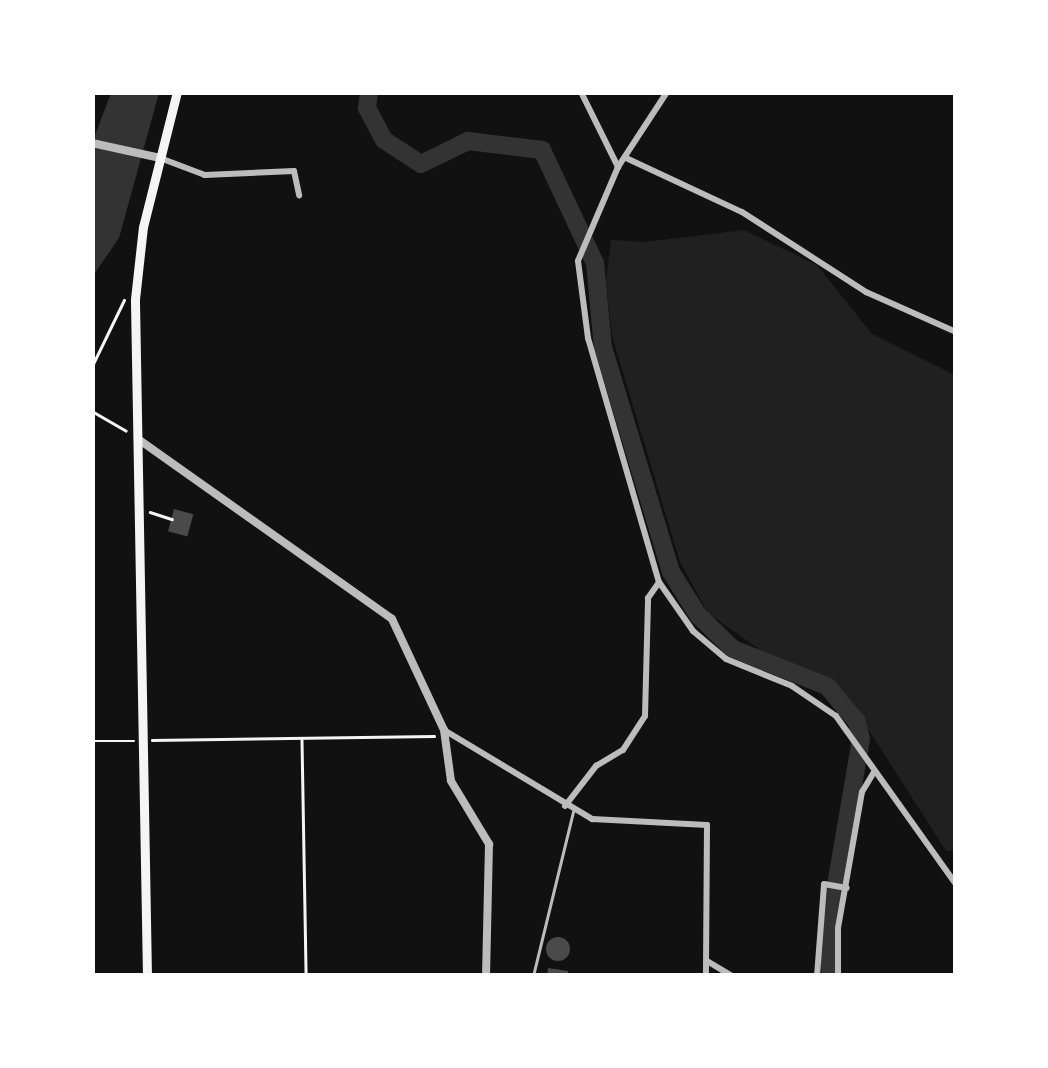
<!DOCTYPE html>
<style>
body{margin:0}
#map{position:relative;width:1048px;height:1068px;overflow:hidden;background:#111;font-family:"Asap Condensed",sans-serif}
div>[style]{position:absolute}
.green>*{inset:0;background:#202020}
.water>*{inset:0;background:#333}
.river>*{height:18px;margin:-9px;padding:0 9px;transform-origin:9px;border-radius:9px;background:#333}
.building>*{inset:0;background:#4a4a4a;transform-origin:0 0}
.round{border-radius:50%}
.path>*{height:2.5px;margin:-1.25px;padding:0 1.25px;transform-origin:1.25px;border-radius:1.25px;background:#f5f5f5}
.service>*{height:2.5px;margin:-1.25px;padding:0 1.25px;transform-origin:1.25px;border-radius:1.25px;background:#bcbcbc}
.minor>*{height:6px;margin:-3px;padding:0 3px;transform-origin:3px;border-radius:3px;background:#bcbcbc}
.tertiary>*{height:8px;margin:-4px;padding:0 4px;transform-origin:4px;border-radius:4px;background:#bcbcbc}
.secondary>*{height:9px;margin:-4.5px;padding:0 4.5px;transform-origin:4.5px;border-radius:4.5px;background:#f5f5f5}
span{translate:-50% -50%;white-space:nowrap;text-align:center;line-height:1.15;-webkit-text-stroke:8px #fff;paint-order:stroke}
.frame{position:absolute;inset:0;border:95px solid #fff;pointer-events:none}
</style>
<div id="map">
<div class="green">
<i style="clip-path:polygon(744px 230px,817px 265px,872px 334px,955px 375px,955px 851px,946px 851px,858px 713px,823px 678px,772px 658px,708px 613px,680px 562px,612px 336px,606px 282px,611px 240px,645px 242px)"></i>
</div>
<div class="water">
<i style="clip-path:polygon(111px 93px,159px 93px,119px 238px,93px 276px,92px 143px)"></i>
</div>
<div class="river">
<i style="left:369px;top:92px;width:16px;rotate:97deg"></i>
<i style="left:367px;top:108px;width:36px;rotate:62deg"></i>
<i style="left:384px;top:140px;width:44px;rotate:33deg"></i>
<i style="left:421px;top:164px;width:52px;rotate:-26.1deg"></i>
<i style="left:468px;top:141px;width:75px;rotate:6.9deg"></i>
<i style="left:542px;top:150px;width:125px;rotate:64.9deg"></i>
<i style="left:595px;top:263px;width:84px;rotate:84.6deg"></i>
<i style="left:603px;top:347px;width:235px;rotate:73.2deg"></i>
<i style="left:671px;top:572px;width:51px;rotate:57.9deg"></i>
<i style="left:698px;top:615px;width:49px;rotate:44.2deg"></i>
<i style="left:733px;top:649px;width:101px;rotate:21.5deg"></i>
<i style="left:827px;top:686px;width:47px;rotate:50.2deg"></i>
<i style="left:857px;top:722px;width:17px;rotate:77deg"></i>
<i style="left:861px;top:739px;width:202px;rotate:99.7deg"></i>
<i style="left:827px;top:938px;width:38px;rotate:84deg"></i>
</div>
<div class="building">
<i style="left:174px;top:509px;width:20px;height:23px;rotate:15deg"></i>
<i class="round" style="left:546px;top:937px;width:24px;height:24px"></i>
<i style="clip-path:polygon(548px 968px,568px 971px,568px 976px,547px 976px)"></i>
</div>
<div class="path">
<i style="left:92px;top:366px;width:73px;rotate:-64.1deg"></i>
<i style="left:92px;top:411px;width:39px;rotate:30deg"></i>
<i style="left:150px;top:512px;width:23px;rotate:18deg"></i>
<i style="left:152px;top:740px;width:282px;rotate:-0.8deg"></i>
<i style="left:302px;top:740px;width:236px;rotate:89deg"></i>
<i style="left:92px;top:741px;width:42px"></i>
</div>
<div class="service">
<i style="left:533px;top:976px;width:169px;rotate:-76.3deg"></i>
</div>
<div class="minor">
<i style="left:581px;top:92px;width:84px;rotate:63.7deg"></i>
<i style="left:667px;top:92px;width:90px;rotate:123.2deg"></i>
<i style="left:618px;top:167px;width:102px;rotate:113.1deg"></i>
<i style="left:578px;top:261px;width:78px;rotate:82.6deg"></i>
<i style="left:588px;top:338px;width:254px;rotate:73.8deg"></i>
<i style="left:659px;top:582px;width:60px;rotate:55.2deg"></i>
<i style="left:693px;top:631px;width:43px;rotate:40.3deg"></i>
<i style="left:726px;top:659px;width:71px;rotate:22.2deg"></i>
<i style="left:792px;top:686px;width:53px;rotate:34.3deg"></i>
<i style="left:836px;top:716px;width:206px;rotate:54.5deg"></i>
<i style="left:160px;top:158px;width:48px;rotate:20.7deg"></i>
<i style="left:205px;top:175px;width:89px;rotate:-2.6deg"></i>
<i style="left:294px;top:171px;width:25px;rotate:78deg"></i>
<i style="left:626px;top:158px;width:128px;rotate:25deg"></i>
<i style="left:742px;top:212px;width:148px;rotate:32.8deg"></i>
<i style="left:866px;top:292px;width:98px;rotate:24deg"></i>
<i style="left:444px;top:730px;width:173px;rotate:31deg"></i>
<i style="left:592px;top:819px;width:115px;rotate:3deg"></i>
<i style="left:707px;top:825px;width:151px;rotate:90.4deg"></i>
<i style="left:565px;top:806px;width:51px;rotate:-52.2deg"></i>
<i style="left:596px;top:766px;width:31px;rotate:-31deg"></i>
<i style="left:623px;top:750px;width:40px;rotate:-57.1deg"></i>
<i style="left:645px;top:716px;width:118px;rotate:-88.5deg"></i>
<i style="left:648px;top:598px;width:19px;rotate:-55deg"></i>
<i style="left:707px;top:961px;width:29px;rotate:31deg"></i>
<i style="left:817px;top:976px;width:92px;rotate:-85.6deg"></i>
<i style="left:824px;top:884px;width:23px;rotate:10deg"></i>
<i style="left:838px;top:976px;width:48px;rotate:-90deg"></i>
<i style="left:838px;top:928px;width:138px;rotate:-80deg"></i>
<i style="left:862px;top:792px;width:23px;rotate:-59deg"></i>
</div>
<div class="tertiary">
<i style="left:92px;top:143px;width:70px;rotate:12.4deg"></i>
<i style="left:138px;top:439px;width:311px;rotate:35.3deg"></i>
<i style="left:392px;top:619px;width:123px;rotate:64.9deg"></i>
<i style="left:444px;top:730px;width:51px;rotate:82.2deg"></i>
<i style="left:451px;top:781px;width:74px;rotate:58.9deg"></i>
<i style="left:489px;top:844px;width:132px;rotate:91.3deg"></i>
</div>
<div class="secondary">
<i style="left:147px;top:976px;width:677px;rotate:-91.02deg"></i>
<i style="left:135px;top:299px;width:72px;rotate:-83.7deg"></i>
<i style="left:143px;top:227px;width:139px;rotate:-75.9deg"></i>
</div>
<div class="frame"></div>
</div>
